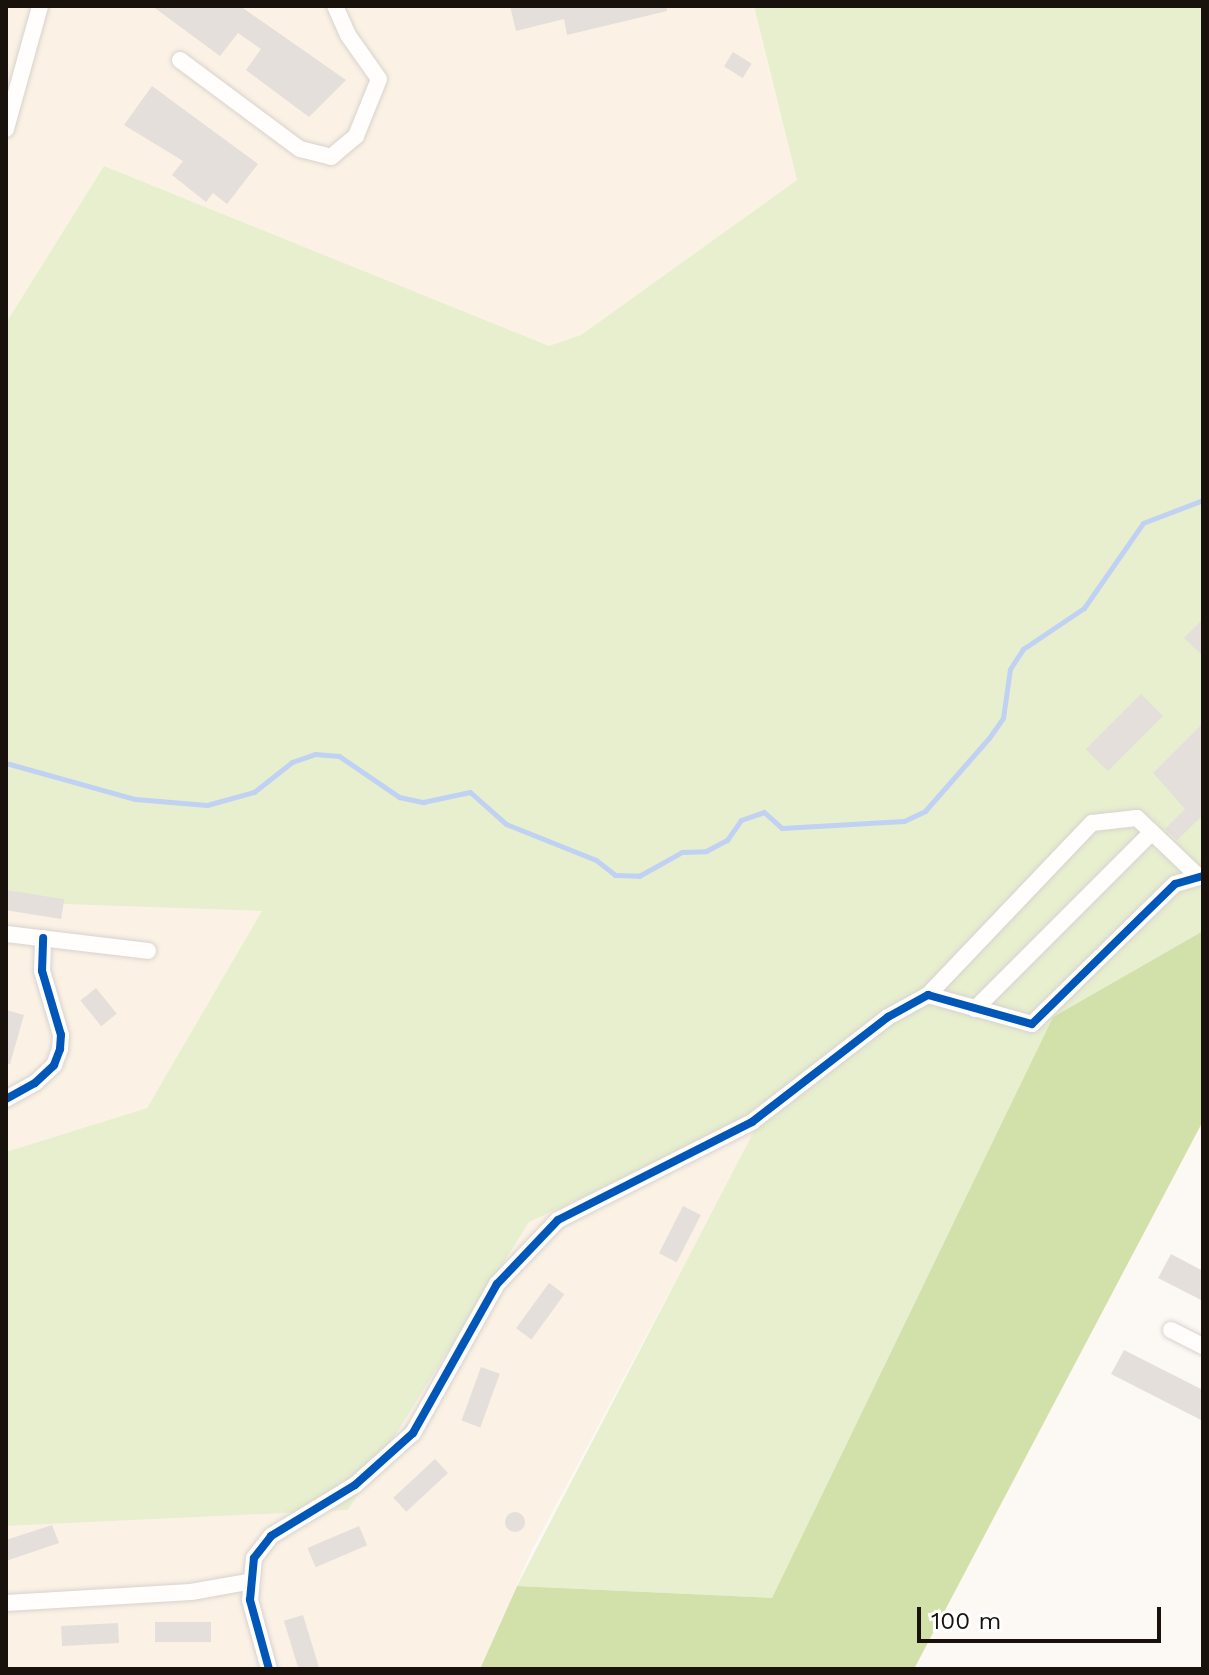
<!DOCTYPE html>
<style>
body{margin:0}
#map{position:relative;width:1209px;height:1675px;overflow:hidden;background:#fcf8f4;font-family:"Work Sans",sans-serif}
div>[style]{position:absolute}
.commercial>*{inset:0;background:#fbf2e5}
.green>*{inset:0;background:#e7efcf}
.forest>*{inset:0;background:#d2e0aa}
.stream>*{height:5px;margin:-2.5px;padding:0 2.5px;transform-origin:2.5px;border-radius:2.5px;background:#c0d1f3}
.building>*{inset:0;background:#e4dfdb;transform-origin:0 0}
.round{border-radius:50%}
.roads{filter:drop-shadow(0 0 2px #d8d2ce) drop-shadow(0 0 2px #d8d2ce)}
.minor>*{height:16px;margin:-8px;padding:0 8px;transform-origin:8px;border-radius:8px;background:#fffefd}
.cycleway>*{height:8px;margin:-4px;padding:0 4px;transform-origin:4px;border-radius:4px;background:#0057b8}
span{translate:-50% -50%;white-space:nowrap;text-align:center;line-height:1.15;-webkit-text-stroke:6px #fff;paint-order:stroke}
.frame{position:absolute;inset:0;border:8px solid #18110c;pointer-events:none}
.scale{position:absolute;left:917px;top:1607px;width:244px;height:36px;box-sizing:border-box;border:4px solid #18110c;border-top:0;padding-left:10px;font-size:24px;line-height:28px;white-space:nowrap;color:#18110c;-webkit-text-stroke:6px #fff;paint-order:stroke}
</style>
<div id="map">
<div class="commercial">
<i style="clip-path:polygon(6px 6px,754px 6px,797px 180px,581px 335px,549px 347px,104px 166px,6px 323px)"></i>
<i style="clip-path:polygon(6px 902px,263px 911px,147px 1108px,6px 1152px)"></i>
<i style="clip-path:polygon(765px 1113px,532px 1550px,480px 1669px,6px 1669px,6px 1526px,348px 1510px,529px 1222px)"></i>
</div>
<div class="green">
<i style="clip-path:polygon(754px 6px,1203px 6px,1203px 931px,1053px 1017px,772px 1598px,517px 1586px,763px 1114px,529px 1222px,348px 1510px,6px 1526px,6px 1152px,147px 1108px,262px 911px,6px 902px,6px 323px,104px 166px,549px 346px,581px 335px,797px 180px)"></i>
</div>
<div class="forest">
<i style="clip-path:polygon(1203px 931px,1203px 1121px,914px 1669px,480px 1669px,517px 1586px,772px 1598px,1053px 1017px)"></i>
</div>
<div class="stream">
<i style="left:6px;top:763px;width:134px;rotate:15.6deg"></i>
<i style="left:135px;top:799px;width:72px;rotate:4.8deg"></i>
<i style="left:207px;top:805px;width:49px;rotate:-15.5deg"></i>
<i style="left:254px;top:792px;width:48px;rotate:-38.3deg"></i>
<i style="left:292px;top:762px;width:24px;rotate:-19deg"></i>
<i style="left:315px;top:754px;width:24px;rotate:5deg"></i>
<i style="left:339px;top:756px;width:73px;rotate:34.3deg"></i>
<i style="left:399px;top:797px;width:25px;rotate:12deg"></i>
<i style="left:423px;top:802px;width:48px;rotate:-12deg"></i>
<i style="left:470px;top:792px;width:48px;rotate:41.6deg"></i>
<i style="left:506px;top:824px;width:97px;rotate:21.8deg"></i>
<i style="left:596px;top:860px;width:24px;rotate:38deg"></i>
<i style="left:615px;top:875px;width:24px;rotate:2deg"></i>
<i style="left:639px;top:876px;width:49px;rotate:-29.2deg"></i>
<i style="left:682px;top:852px;width:24px;rotate:-2deg"></i>
<i style="left:706px;top:851px;width:24px;rotate:-28deg"></i>
<i style="left:727px;top:840px;width:24px;rotate:-55deg"></i>
<i style="left:741px;top:820px;width:24px;rotate:-19deg"></i>
<i style="left:764px;top:812px;width:24px;rotate:42deg"></i>
<i style="left:782px;top:828px;width:122px;rotate:-3.3deg"></i>
<i style="left:904px;top:821px;width:23px;rotate:-25deg"></i>
<i style="left:925px;top:811px;width:97px;rotate:-48.8deg"></i>
<i style="left:989px;top:738px;width:24px;rotate:-55deg"></i>
<i style="left:1003px;top:718px;width:49px;rotate:-81.9deg"></i>
<i style="left:1010px;top:669px;width:24px;rotate:-57deg"></i>
<i style="left:1023px;top:649px;width:73px;rotate:-33.9deg"></i>
<i style="left:1084px;top:608px;width:103px;rotate:-55.2deg"></i>
<i style="left:1143px;top:523px;width:64px;rotate:-21deg"></i>
</div>
<div class="building">
<i style="clip-path:polygon(152px 6px,240px 6px,346px 80px,309px 117px,246px 70px,261px 49px,238px 33px,220px 56px)"></i>
<i style="clip-path:polygon(510px 6px,666px 6px,667px 11px,567px 35px,564px 19px,516px 31px)"></i>
<i style="left:733px;top:52px;width:22px;height:17px;rotate:32deg"></i>
<i style="clip-path:polygon(152px 86px,258px 164px,227px 204px,213px 193px,206px 202px,172px 175px,183px 161px,124px 125px)"></i>
<i style="clip-path:polygon(1203px 619px,1203px 656px,1184px 638px)"></i>
<i style="left:1141px;top:694px;width:31px;height:78px;rotate:45deg"></i>
<i style="clip-path:polygon(1203px 723px,1203px 815px,1177px 840px,1165px 829px,1185px 809px,1153px 773px)"></i>
<i style="left:6px;top:890px;width:59px;height:20px;rotate:9deg"></i>
<i style="left:96px;top:988px;width:33px;height:20px;rotate:51deg"></i>
<i style="clip-path:polygon(6px 1010px,24px 1015px,10px 1064px,6px 1064px)"></i>
<i style="left:683px;top:1206px;width:20px;height:53px;rotate:27deg"></i>
<i style="clip-path:polygon(1171px 1254px,1203px 1271px,1203px 1301px,1158px 1278px)"></i>
<i style="left:549px;top:1283px;width:19px;height:56px;rotate:36deg"></i>
<i style="clip-path:polygon(1124px 1350px,1203px 1390px,1203px 1421px,1111px 1374px)"></i>
<i style="left:481px;top:1367px;width:20px;height:57px;rotate:20deg"></i>
<i style="left:435px;top:1459px;width:19px;height:57px;rotate:47deg"></i>
<i class="round" style="left:505px;top:1512px;width:20px;height:20px"></i>
<i style="clip-path:polygon(52px 1525px,59px 1543px,6px 1561px,6px 1540px)"></i>
<i style="left:359px;top:1526px;width:21px;height:56px;rotate:67deg"></i>
<i style="left:303px;top:1615px;width:57px;height:20px;rotate:73deg"></i>
<i style="left:155px;top:1622px;width:56px;height:20px"></i>
<i style="left:118px;top:1623px;width:20px;height:57px;rotate:87deg"></i>
</div>
<div class="roads">
<div class="minor">
<i style="left:180px;top:60px;width:149px;rotate:36.6deg"></i>
<i style="left:300px;top:149px;width:32px;rotate:14deg"></i>
<i style="left:331px;top:157px;width:33px;rotate:-40deg"></i>
<i style="left:356px;top:136px;width:61px;rotate:-68deg"></i>
<i style="left:379px;top:79px;width:54px;rotate:-125.2deg"></i>
<i style="left:348px;top:35px;width:32px;rotate:-114deg"></i>
<i style="left:6px;top:129px;width:128px;rotate:-74.5deg"></i>
<i style="left:6px;top:934px;width:143px;rotate:6.8deg"></i>
<i style="left:928px;top:995px;width:238px;rotate:-46.4deg"></i>
<i style="left:1092px;top:823px;width:45px;rotate:-6.3deg"></i>
<i style="left:1137px;top:818px;width:86px;rotate:43.6deg"></i>
<i style="left:975px;top:1009px;width:250px;rotate:-45deg"></i>
<i style="left:6px;top:1099px;width:33px;rotate:-29deg"></i>
<i style="left:35px;top:1083px;width:26px;rotate:-43deg"></i>
<i style="left:54px;top:1065px;width:17px;rotate:-69deg"></i>
<i style="left:60px;top:1049px;width:14px;rotate:-86deg"></i>
<i style="left:61px;top:1035px;width:67px;rotate:-106.5deg"></i>
<i style="left:42px;top:971px;width:33px;rotate:-88deg"></i>
<i style="left:1171px;top:1330px;width:36px;rotate:27deg"></i>
<i style="left:6px;top:1603px;width:185px;rotate:-3.4deg"></i>
<i style="left:191px;top:1592px;width:58px;rotate:-10deg"></i>
<i style="left:269px;top:1669px;width:72px;rotate:-105.4deg"></i>
<i style="left:250px;top:1600px;width:42px;rotate:-84.6deg"></i>
<i style="left:254px;top:1558px;width:28px;rotate:-52deg"></i>
<i style="left:271px;top:1536px;width:98px;rotate:-31.3deg"></i>
<i style="left:355px;top:1485px;width:78px;rotate:-41.9deg"></i>
<i style="left:413px;top:1433px;width:171px;rotate:-60.6deg"></i>
<i style="left:497px;top:1284px;width:88px;rotate:-46.4deg"></i>
<i style="left:558px;top:1220px;width:217px;rotate:-26.8deg"></i>
<i style="left:752px;top:1122px;width:172px;rotate:-37.7deg"></i>
<i style="left:888px;top:1017px;width:46px;rotate:-28.8deg"></i>
<i style="left:928px;top:995px;width:108px;rotate:15.6deg"></i>
<i style="left:1032px;top:1024px;width:200px;rotate:-44.4deg"></i>
<i style="left:1175px;top:884px;width:29px;rotate:-16deg"></i>
</div>
</div>
<div class="cycleway">
<i style="left:6px;top:1099px;width:33px;rotate:-29deg"></i>
<i style="left:35px;top:1083px;width:26px;rotate:-43deg"></i>
<i style="left:54px;top:1065px;width:17px;rotate:-69deg"></i>
<i style="left:60px;top:1049px;width:14px;rotate:-86deg"></i>
<i style="left:61px;top:1035px;width:67px;rotate:-106.5deg"></i>
<i style="left:42px;top:971px;width:33px;rotate:-88deg"></i>
<i style="left:269px;top:1669px;width:72px;rotate:-105.4deg"></i>
<i style="left:250px;top:1600px;width:42px;rotate:-84.6deg"></i>
<i style="left:254px;top:1558px;width:28px;rotate:-52deg"></i>
<i style="left:271px;top:1536px;width:98px;rotate:-31.3deg"></i>
<i style="left:355px;top:1485px;width:78px;rotate:-41.9deg"></i>
<i style="left:413px;top:1433px;width:171px;rotate:-60.6deg"></i>
<i style="left:497px;top:1284px;width:88px;rotate:-46.4deg"></i>
<i style="left:558px;top:1220px;width:217px;rotate:-26.8deg"></i>
<i style="left:752px;top:1122px;width:172px;rotate:-37.7deg"></i>
<i style="left:888px;top:1017px;width:46px;rotate:-28.8deg"></i>
<i style="left:928px;top:995px;width:108px;rotate:15.6deg"></i>
<i style="left:1032px;top:1024px;width:200px;rotate:-44.4deg"></i>
<i style="left:1175px;top:884px;width:29px;rotate:-16deg"></i>
</div>
<div class="frame"></div>
<div class="scale">100 m</div>
</div>
